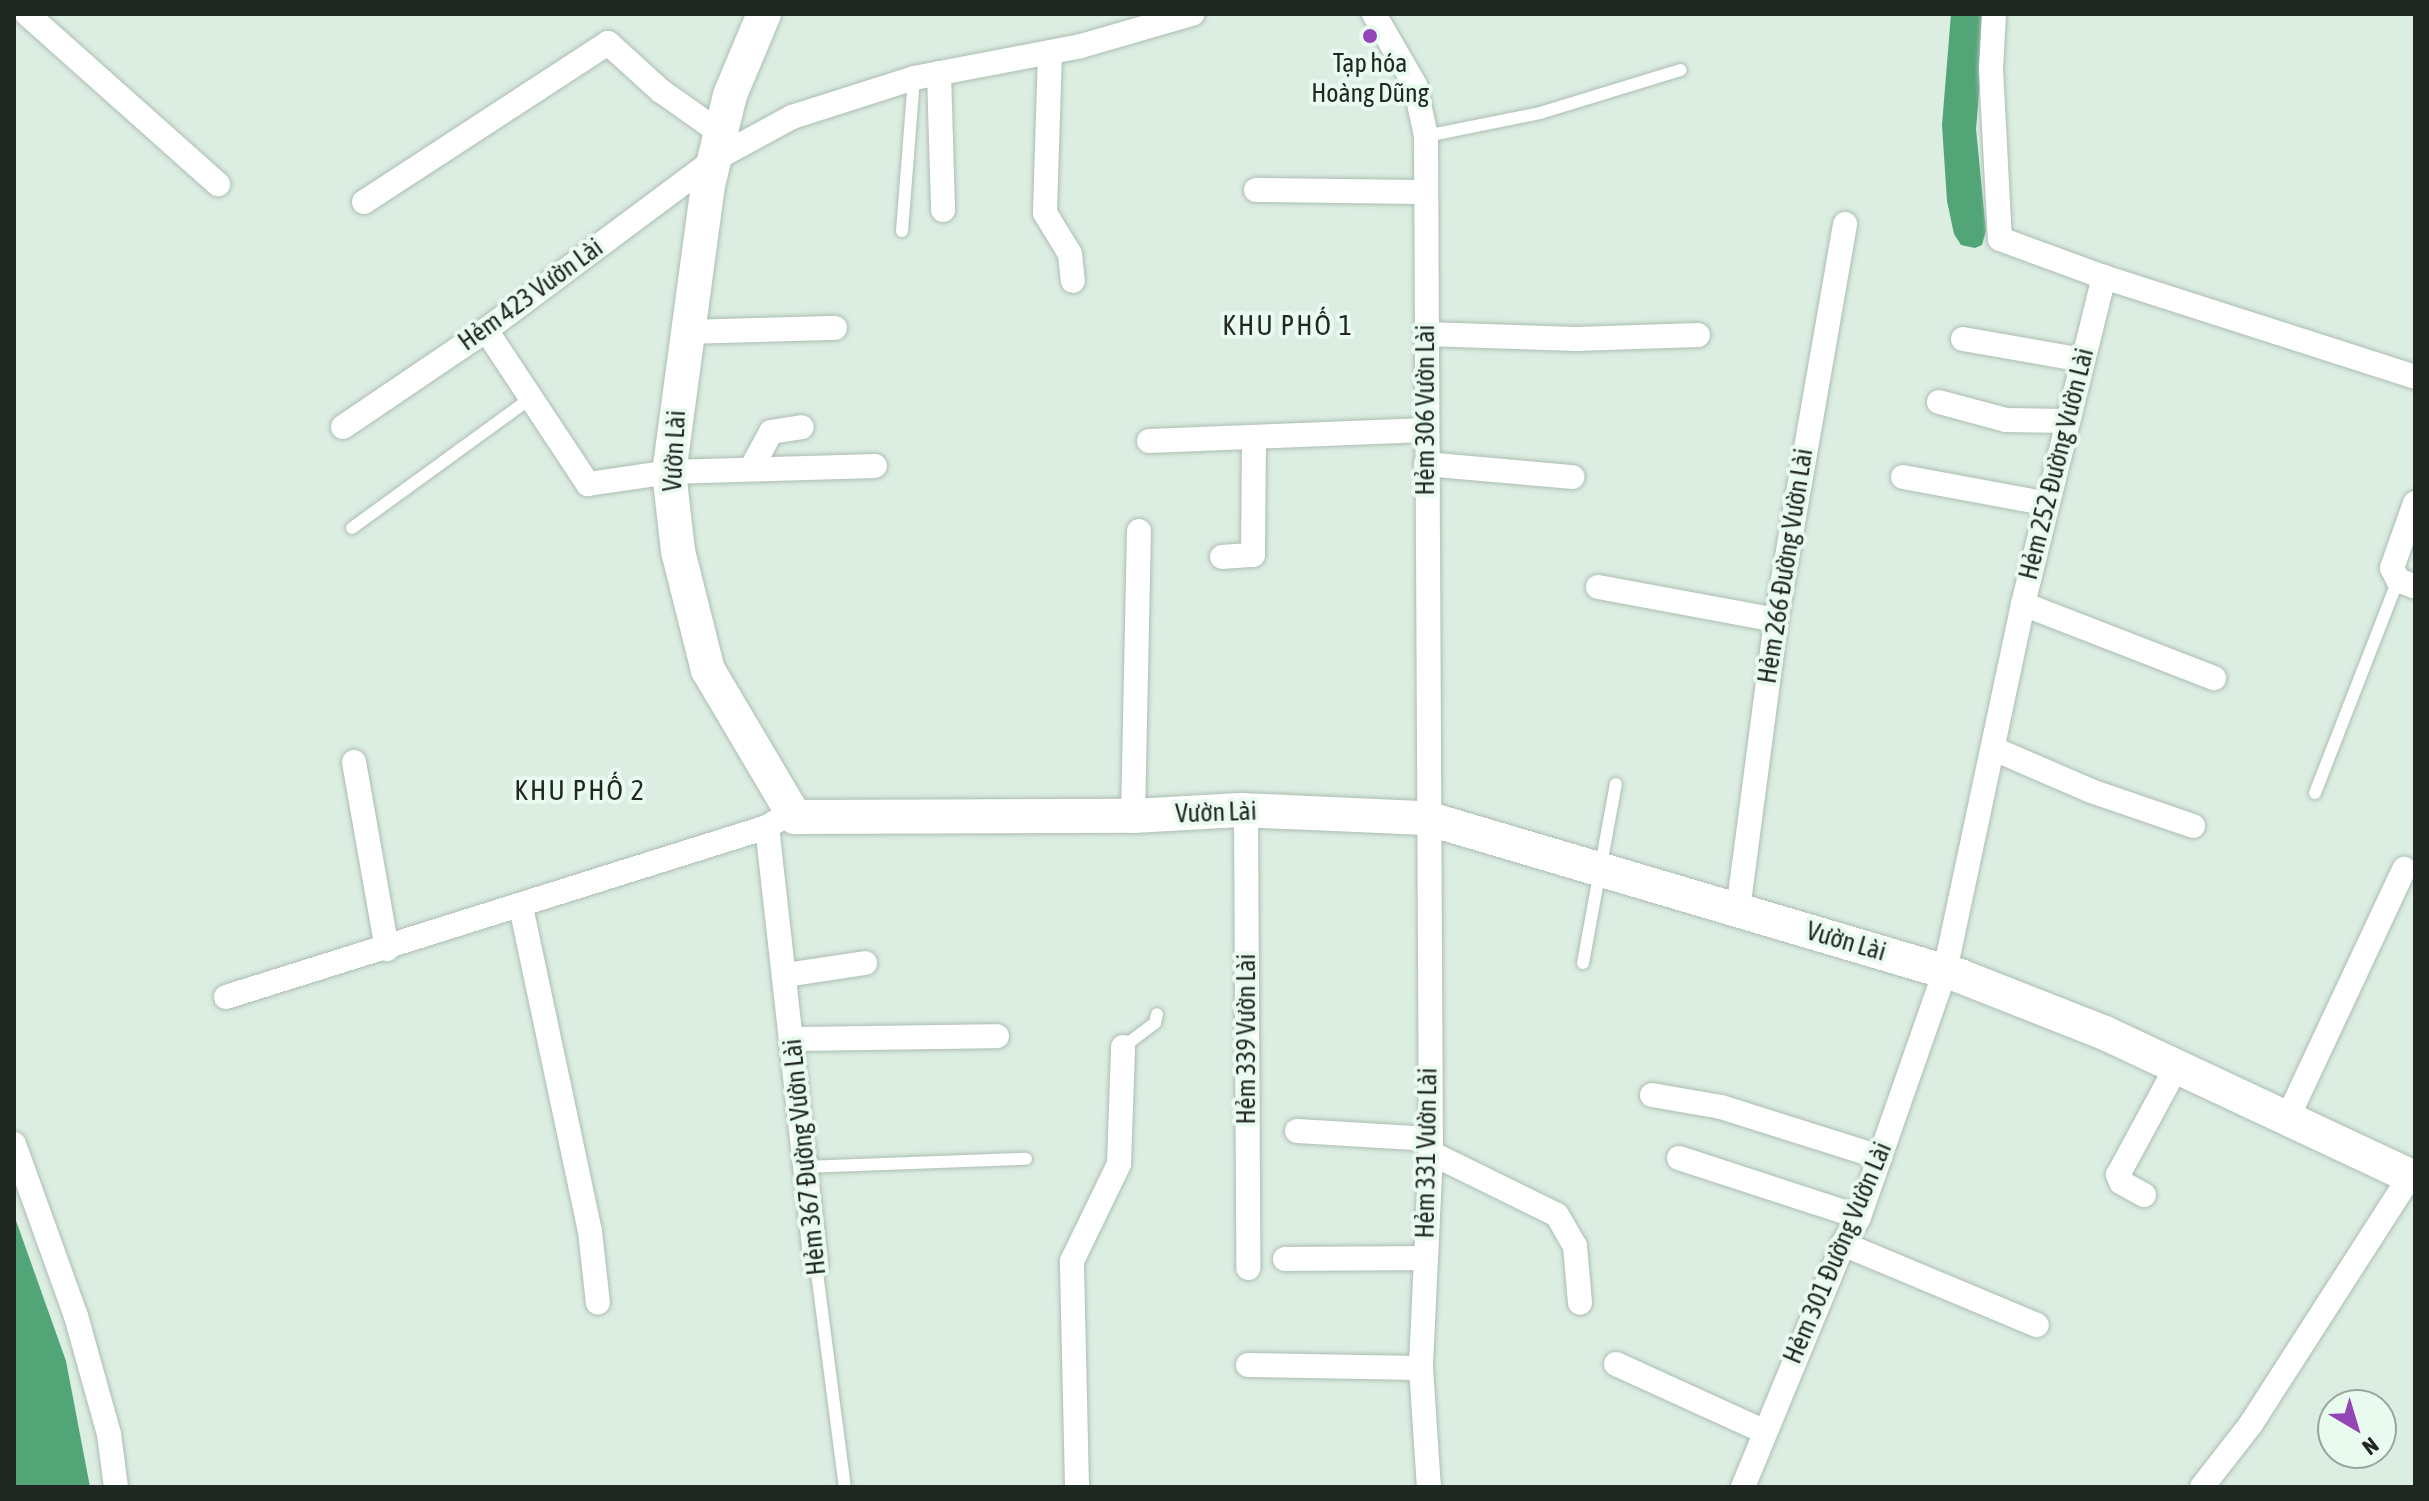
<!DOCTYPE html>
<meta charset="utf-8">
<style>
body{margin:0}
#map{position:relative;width:2429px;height:1501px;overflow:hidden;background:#dcede2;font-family:"Asap Condensed",sans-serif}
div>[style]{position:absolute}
.water>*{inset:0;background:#51a577}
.roads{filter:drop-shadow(0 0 2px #acbdb2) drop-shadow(0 0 2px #acbdb2)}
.service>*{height:12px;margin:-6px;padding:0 6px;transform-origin:6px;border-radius:6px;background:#fff}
.minor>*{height:24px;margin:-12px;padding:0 12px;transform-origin:12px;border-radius:12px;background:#fff}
.secondary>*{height:34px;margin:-17px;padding:0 17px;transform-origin:17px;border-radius:17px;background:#fff}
.dots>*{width:22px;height:22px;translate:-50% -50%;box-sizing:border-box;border:4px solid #e9faef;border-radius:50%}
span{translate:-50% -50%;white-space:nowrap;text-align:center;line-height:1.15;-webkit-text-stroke:8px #e9faef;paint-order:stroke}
.poi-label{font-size:26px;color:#212723}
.street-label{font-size:26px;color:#212723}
.neighbourhood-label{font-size:28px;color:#212723;letter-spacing:2px}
.frame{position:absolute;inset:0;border:16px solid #212723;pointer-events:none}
.north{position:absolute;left:2317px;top:1389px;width:80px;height:80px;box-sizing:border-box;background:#e9faef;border:2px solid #99a69d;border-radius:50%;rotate:142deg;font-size:22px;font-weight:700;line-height:32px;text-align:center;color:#212723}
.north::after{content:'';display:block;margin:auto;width:28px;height:36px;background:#9446b7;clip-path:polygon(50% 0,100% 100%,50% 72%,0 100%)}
</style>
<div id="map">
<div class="water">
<i style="clip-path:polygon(1951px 14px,1986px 14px,1976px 129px,1986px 231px,1982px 245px,1975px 248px,1961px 245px,1954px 234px,1947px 201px,1942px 125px)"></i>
<i style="clip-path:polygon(14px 1215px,66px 1361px,90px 1487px,14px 1487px)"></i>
</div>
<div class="roads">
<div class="service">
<i style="left:1426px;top:136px;width:116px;rotate:-11.4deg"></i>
<i style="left:1540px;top:113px;width:147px;rotate:-17deg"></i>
<i style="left:902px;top:231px;width:153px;rotate:-85.5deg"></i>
<i style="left:352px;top:528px;width:221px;rotate:-36deg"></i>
<i style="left:2315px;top:793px;width:229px;rotate:-68.7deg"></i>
<i style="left:1583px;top:963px;width:182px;rotate:-79.6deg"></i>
<i style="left:1123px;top:1047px;width:40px;rotate:-37deg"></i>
<i style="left:1155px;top:1023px;width:9px;rotate:-77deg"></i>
<i style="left:803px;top:1167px;width:223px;rotate:-2.1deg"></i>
<i style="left:816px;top:1265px;width:224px;rotate:82.6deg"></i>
</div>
<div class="minor">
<i style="left:27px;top:14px;width:256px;rotate:41.7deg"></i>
<i style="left:1374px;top:14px;width:82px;rotate:60deg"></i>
<i style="left:1415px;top:85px;width:52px;rotate:77.8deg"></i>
<i style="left:1426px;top:136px;width:1017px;rotate:89.72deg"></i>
<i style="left:1431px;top:1153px;width:215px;rotate:92.7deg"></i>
<i style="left:1421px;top:1368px;width:119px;rotate:86.2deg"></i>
<i style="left:1994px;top:14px;width:55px;rotate:93.1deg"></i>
<i style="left:1991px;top:69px;width:170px;rotate:87deg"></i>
<i style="left:2000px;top:239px;width:111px;rotate:20.1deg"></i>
<i style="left:1050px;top:52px;width:161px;rotate:91.8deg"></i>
<i style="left:1045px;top:213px;width:48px;rotate:58.6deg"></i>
<i style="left:1070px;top:254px;width:27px;rotate:84deg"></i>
<i style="left:939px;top:73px;width:137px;rotate:88.3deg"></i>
<i style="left:1256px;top:190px;width:170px;rotate:0.7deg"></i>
<i style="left:364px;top:202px;width:291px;rotate:-33.1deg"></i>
<i style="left:608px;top:43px;width:72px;rotate:42.2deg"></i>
<i style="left:661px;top:91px;width:75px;rotate:35.2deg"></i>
<i style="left:486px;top:330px;width:185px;rotate:56.5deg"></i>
<i style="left:588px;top:484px;width:82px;rotate:-8.4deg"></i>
<i style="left:669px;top:472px;width:206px;rotate:-1.7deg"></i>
<i style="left:688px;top:332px;width:147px;rotate:-1.6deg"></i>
<i style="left:1426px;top:334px;width:150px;rotate:1.9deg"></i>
<i style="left:1576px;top:339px;width:122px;rotate:-1.9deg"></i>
<i style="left:1963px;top:339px;width:122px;rotate:9.9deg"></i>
<i style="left:1939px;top:402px;width:69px;rotate:15deg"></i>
<i style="left:2006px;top:420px;width:62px;rotate:0.9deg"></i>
<i style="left:343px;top:427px;width:173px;rotate:-34.1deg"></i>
<i style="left:486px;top:330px;width:286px;rotate:-36.7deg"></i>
<i style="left:715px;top:159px;width:88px;rotate:-28.6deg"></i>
<i style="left:792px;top:117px;width:128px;rotate:-17.7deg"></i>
<i style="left:914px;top:78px;width:170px;rotate:-10.8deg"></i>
<i style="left:1081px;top:46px;width:116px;rotate:-16.1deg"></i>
<i style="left:1149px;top:441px;width:277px;rotate:-2.3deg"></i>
<i style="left:1426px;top:464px;width:147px;rotate:5.1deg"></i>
<i style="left:751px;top:469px;width:42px;rotate:-61.6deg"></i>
<i style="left:771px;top:432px;width:31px;rotate:-9deg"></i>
<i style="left:1903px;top:477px;width:147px;rotate:10.5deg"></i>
<i style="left:2415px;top:503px;width:69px;rotate:109.5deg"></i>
<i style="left:2392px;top:568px;width:13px;rotate:63deg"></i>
<i style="left:2398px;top:580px;width:18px;rotate:22deg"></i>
<i style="left:1222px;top:557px;width:31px;rotate:-4deg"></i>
<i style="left:1253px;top:555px;width:118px;rotate:-89.5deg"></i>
<i style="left:1598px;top:587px;width:181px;rotate:10.5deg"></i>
<i style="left:2023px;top:604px;width:205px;rotate:21.2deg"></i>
<i style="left:1994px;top:749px;width:106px;rotate:23.4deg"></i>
<i style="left:2091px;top:791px;width:108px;rotate:18.9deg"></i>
<i style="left:354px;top:762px;width:190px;rotate:80deg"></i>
<i style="left:1246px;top:811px;width:457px;rotate:89.7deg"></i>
<i style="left:1133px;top:816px;width:285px;rotate:-88.8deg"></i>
<i style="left:767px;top:827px;width:441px;rotate:83.6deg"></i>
<i style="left:521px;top:907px;width:331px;rotate:78deg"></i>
<i style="left:590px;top:1231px;width:72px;rotate:83.7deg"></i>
<i style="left:1738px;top:910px;width:292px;rotate:-82.5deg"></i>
<i style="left:1776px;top:620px;width:402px;rotate:-80.1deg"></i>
<i style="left:785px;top:975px;width:81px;rotate:-8.5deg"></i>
<i style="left:226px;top:997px;width:567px;rotate:-17.44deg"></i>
<i style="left:767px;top:827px;width:28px;rotate:-32deg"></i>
<i style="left:792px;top:1039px;width:205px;rotate:-0.8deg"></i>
<i style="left:1652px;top:1095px;width:70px;rotate:9.9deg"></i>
<i style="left:1721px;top:1107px;width:167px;rotate:17.5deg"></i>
<i style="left:2288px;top:1117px;width:274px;rotate:-64.9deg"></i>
<i style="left:1297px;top:1131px;width:134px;rotate:3.4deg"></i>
<i style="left:14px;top:1144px;width:183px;rotate:70.2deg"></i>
<i style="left:76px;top:1316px;width:123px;rotate:74.4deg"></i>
<i style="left:109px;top:1434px;width:53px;rotate:82.5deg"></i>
<i style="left:1431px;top:1153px;width:140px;rotate:26.2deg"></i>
<i style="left:1557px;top:1215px;width:36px;rotate:60deg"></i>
<i style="left:1575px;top:1246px;width:57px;rotate:85deg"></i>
<i style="left:1679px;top:1158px;width:189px;rotate:18.1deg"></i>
<i style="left:2144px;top:1195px;width:26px;rotate:-151deg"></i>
<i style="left:2121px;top:1182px;width:8px;rotate:-113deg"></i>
<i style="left:2118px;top:1175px;width:124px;rotate:-61.6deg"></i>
<i style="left:1843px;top:1244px;width:210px;rotate:22.7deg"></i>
<i style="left:1285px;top:1259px;width:139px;rotate:-0.4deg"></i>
<i style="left:1616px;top:1364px;width:162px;rotate:24.5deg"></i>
<i style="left:1248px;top:1365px;width:173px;rotate:1deg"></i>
<i style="left:1077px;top:1487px;width:226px;rotate:-91.3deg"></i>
<i style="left:1072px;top:1261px;width:108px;rotate:-64.1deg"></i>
<i style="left:1119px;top:1164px;width:117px;rotate:-88deg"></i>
<i style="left:1743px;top:1487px;width:263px;rotate:-67.6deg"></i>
<i style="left:1843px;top:1244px;width:31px;rotate:-59deg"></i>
<i style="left:1859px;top:1217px;width:261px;rotate:-70.7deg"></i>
<i style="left:1945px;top:971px;width:375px;rotate:-78deg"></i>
<i style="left:2023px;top:604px;width:337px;rotate:-76.1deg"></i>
<i style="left:2104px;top:277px;width:327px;rotate:17.8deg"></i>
<i style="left:2202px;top:1487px;width:80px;rotate:-52.1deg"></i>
<i style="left:2251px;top:1424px;width:295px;rotate:-57.3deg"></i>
</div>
<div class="secondary">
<i style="left:764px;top:14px;width:88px;rotate:112.8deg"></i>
<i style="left:730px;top:95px;width:93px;rotate:103.7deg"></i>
<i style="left:708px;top:185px;width:290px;rotate:97.7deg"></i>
<i style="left:669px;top:472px;width:80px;rotate:83.5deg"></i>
<i style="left:678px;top:551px;width:123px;rotate:75.9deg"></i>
<i style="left:708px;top:670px;width:171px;rotate:59.4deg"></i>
<i style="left:795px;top:817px;width:338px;rotate:-0.2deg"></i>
<i style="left:1133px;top:816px;width:107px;rotate:-3.2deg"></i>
<i style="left:1240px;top:810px;width:186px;rotate:2.5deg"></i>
<i style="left:1426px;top:818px;width:557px;rotate:16.48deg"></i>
<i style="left:1960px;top:976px;width:156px;rotate:21.5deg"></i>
<i style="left:2105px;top:1033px;width:342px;rotate:25.1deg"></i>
</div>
</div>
<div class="dots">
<i style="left:1370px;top:36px;background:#9446b7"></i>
</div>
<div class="poi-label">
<span style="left:1370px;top:79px">Tạp hóa<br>Hoàng Dũng</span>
</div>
<div class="street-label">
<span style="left:531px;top:295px;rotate:-36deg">Hẻm 423 Vườn Lài</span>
<span style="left:1426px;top:410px;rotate:-90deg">Hẻm 306 Vườn Lài</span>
<span style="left:675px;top:451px;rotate:-87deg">Vườn Lài</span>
<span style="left:2057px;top:464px;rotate:-76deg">Hẻm 252 Đường Vườn Lài</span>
<span style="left:1786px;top:566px;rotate:-81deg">Hẻm 266 Đường Vườn Lài</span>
<span style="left:1216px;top:813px;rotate:-2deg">Vườn Lài</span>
<span style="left:1846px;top:942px;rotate:16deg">Vườn Lài</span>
<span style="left:1247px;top:1039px;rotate:-90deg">Hẻm 339 Vườn Lài</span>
<span style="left:1427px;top:1153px;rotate:-89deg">Hẻm 331 Vườn Lài</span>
<span style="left:805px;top:1157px;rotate:-96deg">Hẻm 367 Đường Vườn Lài</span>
<span style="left:1838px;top:1253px;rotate:-67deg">Hẻm 301 Đường Vườn Lài</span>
</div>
<div class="neighbourhood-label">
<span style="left:1288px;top:325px">KHU PHỐ 1</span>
<span style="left:580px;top:790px">KHU PHỐ 2</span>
</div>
<div class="frame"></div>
<div class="north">N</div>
</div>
